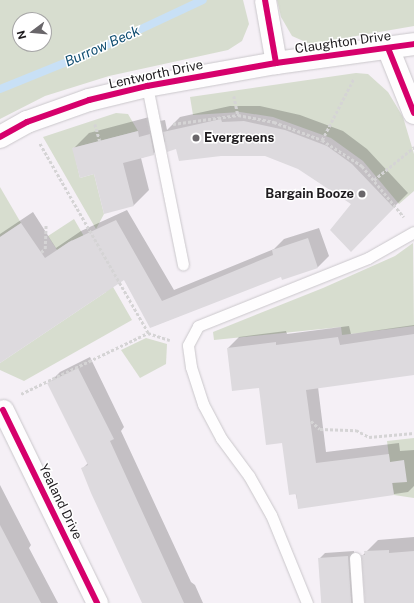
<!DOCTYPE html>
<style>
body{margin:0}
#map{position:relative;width:414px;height:603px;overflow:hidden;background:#f5f0f6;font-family:"Public Sans",sans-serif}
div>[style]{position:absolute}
.green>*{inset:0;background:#d7ddcf}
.shadow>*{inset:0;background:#0003}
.stream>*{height:8px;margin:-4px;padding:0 4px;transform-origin:4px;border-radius:4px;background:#c8e0f6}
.building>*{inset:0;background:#dddade;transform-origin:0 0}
.path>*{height:2.5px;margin-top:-1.25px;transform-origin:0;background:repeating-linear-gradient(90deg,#d5d4d5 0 3px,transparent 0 5px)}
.roads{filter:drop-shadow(0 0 1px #cac7cb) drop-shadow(0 0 1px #cac7cb)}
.service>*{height:11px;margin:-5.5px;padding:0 5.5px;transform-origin:5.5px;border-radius:5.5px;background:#fefdfe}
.minor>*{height:21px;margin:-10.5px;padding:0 10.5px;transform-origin:10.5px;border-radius:10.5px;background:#fefdfe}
.tertiary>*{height:22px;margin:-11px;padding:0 11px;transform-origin:11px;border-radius:11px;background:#fefdfe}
.cycleway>*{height:6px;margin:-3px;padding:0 3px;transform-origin:3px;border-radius:3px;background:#d6006c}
.dots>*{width:11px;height:11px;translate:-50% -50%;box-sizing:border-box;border:2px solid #fff;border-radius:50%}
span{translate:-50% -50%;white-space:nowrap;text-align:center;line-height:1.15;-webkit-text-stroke:3px #fff;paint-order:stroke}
.street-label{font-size:13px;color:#1e1b1e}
.poi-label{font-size:13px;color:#1e1b1e;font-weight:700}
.left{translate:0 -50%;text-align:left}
.right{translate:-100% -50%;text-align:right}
.water-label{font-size:14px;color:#0f4d71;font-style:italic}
.north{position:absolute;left:12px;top:12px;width:40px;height:40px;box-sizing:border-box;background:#fff;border:1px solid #a5a4a5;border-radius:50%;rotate:254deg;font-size:11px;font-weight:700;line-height:16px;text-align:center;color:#1e1b1e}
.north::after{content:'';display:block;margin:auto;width:14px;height:18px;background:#69666a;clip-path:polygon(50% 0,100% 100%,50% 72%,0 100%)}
</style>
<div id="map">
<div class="green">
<i style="clip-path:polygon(evenodd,0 0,243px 0,249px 24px,242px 41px,228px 50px,109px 76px,45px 96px,0 119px,0 0,20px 20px,44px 20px,44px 44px,20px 44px,20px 20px)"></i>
<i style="clip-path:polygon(277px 0,414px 0,414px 26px,310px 44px,292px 36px,281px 17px)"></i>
<i style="clip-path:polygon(356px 73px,368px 74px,388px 92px,403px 117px,414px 154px,414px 191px,399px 204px,363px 161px,331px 138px,273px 117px,240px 112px,193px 115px,190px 97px)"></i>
<i style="clip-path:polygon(116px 113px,128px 114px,138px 131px,73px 148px,80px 178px,94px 174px,104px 214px,96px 229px,43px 137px)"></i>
<i style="clip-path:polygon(0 187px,21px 223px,0 237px)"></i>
<i style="clip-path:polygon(74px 219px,132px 320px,24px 381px,0 370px,0 363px,106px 292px,72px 240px,57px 250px,48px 236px)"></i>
<i style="clip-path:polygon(413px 243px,414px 326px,342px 335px,341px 327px,214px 340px,213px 332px,323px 288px,395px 256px)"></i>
<i style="clip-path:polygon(146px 338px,167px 344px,166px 364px,140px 378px,121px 350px)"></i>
<i style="clip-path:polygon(414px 438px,414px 498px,394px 495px,387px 441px)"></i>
</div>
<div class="shadow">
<i style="clip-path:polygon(230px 106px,260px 106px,300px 115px,343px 131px,367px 149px,408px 193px,351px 250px,352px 204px,298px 168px,265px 155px,177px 148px,166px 141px,153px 154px,141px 158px,149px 190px,134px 205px,105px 212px,95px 173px,74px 148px,89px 133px,153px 116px,154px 122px,165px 120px,167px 130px,180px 117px)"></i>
<i style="clip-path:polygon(127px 210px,174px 290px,274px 249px,284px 239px,319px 228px,329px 256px,318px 267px,281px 276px,151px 327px,124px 279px,0 362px,0 234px,33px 212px,56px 248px,81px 231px)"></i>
<i style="clip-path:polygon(414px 325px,414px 374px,318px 387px,326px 452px,399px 443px,400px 451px,414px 450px,414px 486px,408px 492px,299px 508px,283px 442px,260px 387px,228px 348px,239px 337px,286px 331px,287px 334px,349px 326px,351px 334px)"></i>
<i style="clip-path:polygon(90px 357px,124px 427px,121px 431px,191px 582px,195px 585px,203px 603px,146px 603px,82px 469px,88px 463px,49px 383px,60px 372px)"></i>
<i style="clip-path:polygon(0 485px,31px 545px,29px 548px,58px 603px,3px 603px,0 597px)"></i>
<i style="clip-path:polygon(414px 537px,414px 596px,406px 603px,366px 603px,362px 556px,378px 540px)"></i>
<i style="clip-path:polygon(354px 551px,356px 597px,361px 603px,322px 603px,319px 559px,325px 553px)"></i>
</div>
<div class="stream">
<i style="left:0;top:89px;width:101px;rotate:-22deg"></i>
<i style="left:94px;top:51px;width:120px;rotate:-25.1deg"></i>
</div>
<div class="building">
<i style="clip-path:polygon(221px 119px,222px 122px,244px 121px,285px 130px,327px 146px,352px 164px,394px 208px,351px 252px,330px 230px,351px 204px,298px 169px,265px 156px,221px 156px,179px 161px,176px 149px,167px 152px,163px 132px)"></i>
<i style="clip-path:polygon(138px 131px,139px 137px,150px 134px,154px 155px,123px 163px,134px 206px,104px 214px,94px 174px,80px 178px,72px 148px)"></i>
<i style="clip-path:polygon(116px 220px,162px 301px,273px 255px,272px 250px,308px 238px,318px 268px,282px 280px,281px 277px,150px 328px,124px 280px,0 363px,0 237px,21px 223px,45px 258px,69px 242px)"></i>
<i style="clip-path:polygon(414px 334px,414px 375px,306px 390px,316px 463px,389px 454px,390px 462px,404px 460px,407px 482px,392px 483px,394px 495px,298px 509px,296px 494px,289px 495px,282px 443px,266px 445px,259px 388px,232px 391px,227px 348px,276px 342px,276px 345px,338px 337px,340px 345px)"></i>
<i style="clip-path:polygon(78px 368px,114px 439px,110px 441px,184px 603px,142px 603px,91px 493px,81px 468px,88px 465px,47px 383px)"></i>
<i style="clip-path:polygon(0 525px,41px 603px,0 603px)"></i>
<i style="clip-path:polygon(389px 550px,389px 553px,414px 551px,414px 603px,365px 603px,361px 555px,365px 555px,364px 551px)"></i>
<i style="left:348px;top:556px;width:47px;height:30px;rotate:86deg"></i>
</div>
<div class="path">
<i style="left:234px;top:96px;width:19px;rotate:78deg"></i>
<i style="left:95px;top:124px;width:18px;rotate:74deg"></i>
<i style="left:173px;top:124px;width:66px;rotate:-7.9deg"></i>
<i style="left:238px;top:115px;width:37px;rotate:11deg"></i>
<i style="left:274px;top:122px;width:51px;rotate:20.6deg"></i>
<i style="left:322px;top:140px;width:48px;rotate:33deg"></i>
<i style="left:362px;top:166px;width:66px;rotate:50.5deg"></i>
<i style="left:322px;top:140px;width:70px;rotate:-62.7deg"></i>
<i style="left:374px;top:180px;width:52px;rotate:-39.5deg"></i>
<i style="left:41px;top:252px;width:5px;rotate:-37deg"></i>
<i style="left:45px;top:249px;width:24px;rotate:-88deg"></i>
<i style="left:148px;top:333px;width:23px;rotate:18deg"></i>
<i style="left:21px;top:394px;width:141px;rotate:-25.7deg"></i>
<i style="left:148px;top:333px;width:219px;rotate:-119.8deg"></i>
<i style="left:311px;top:421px;width:12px;rotate:42deg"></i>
<i style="left:320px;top:429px;width:36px;rotate:2deg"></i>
<i style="left:356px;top:430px;width:15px;rotate:28deg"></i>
<i style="left:369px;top:437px;width:45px;rotate:-5.1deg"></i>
</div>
<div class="roads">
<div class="service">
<i style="left:147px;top:86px;width:182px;rotate:78.6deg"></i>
<i style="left:355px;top:558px;width:45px;rotate:86.2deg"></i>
<i style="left:307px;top:603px;width:95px;rotate:-112.2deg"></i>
<i style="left:271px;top:515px;width:45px;rotate:-119.4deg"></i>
<i style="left:249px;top:476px;width:47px;rotate:-126.4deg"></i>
<i style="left:221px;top:438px;width:38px;rotate:-118deg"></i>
<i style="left:203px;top:404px;width:39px;rotate:-108deg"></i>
<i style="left:191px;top:367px;width:22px;rotate:-98deg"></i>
<i style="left:188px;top:345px;width:21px;rotate:-62deg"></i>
<i style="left:198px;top:326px;width:183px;rotate:-21.8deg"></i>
<i style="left:368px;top:258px;width:53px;rotate:-29.5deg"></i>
</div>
<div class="minor">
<i style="left:265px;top:0;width:64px;rotate:80.1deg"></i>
<i style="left:3px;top:410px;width:215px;rotate:64deg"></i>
</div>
<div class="tertiary">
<i style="left:388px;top:48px;width:70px;rotate:68.2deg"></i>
<i style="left:0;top:137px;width:31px;rotate:-29deg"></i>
<i style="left:27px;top:122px;width:66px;rotate:-19.5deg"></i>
<i style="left:89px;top:100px;width:60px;rotate:-13.6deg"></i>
<i style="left:147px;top:86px;width:131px;rotate:-10.1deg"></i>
<i style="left:276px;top:63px;width:139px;rotate:-7.8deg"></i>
</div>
</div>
<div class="cycleway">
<i style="left:265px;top:0;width:64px;rotate:80.1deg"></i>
<i style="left:388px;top:48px;width:70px;rotate:68.2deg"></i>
<i style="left:0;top:137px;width:31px;rotate:-29deg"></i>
<i style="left:27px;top:122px;width:66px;rotate:-19.5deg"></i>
<i style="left:89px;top:100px;width:60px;rotate:-13.6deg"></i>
<i style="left:147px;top:86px;width:131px;rotate:-10.1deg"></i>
<i style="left:276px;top:63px;width:139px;rotate:-7.8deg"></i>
<i style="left:3px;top:410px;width:215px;rotate:64deg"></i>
</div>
<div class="dots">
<i style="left:196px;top:138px;background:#69666a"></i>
<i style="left:362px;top:194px;background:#69666a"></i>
</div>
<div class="street-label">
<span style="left:343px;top:43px;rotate:-8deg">Claughton Drive</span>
<span style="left:156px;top:75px;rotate:-12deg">Lentworth Drive</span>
<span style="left:60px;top:502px;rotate:64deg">Yealand Drive</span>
</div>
<div class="poi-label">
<span class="left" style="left:204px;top:138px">Evergreens</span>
<span class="right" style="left:354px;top:194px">Bargain Booze</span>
</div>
<div class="water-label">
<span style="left:102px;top:46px;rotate:-24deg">Burrow Beck</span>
</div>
<div class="north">N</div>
</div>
